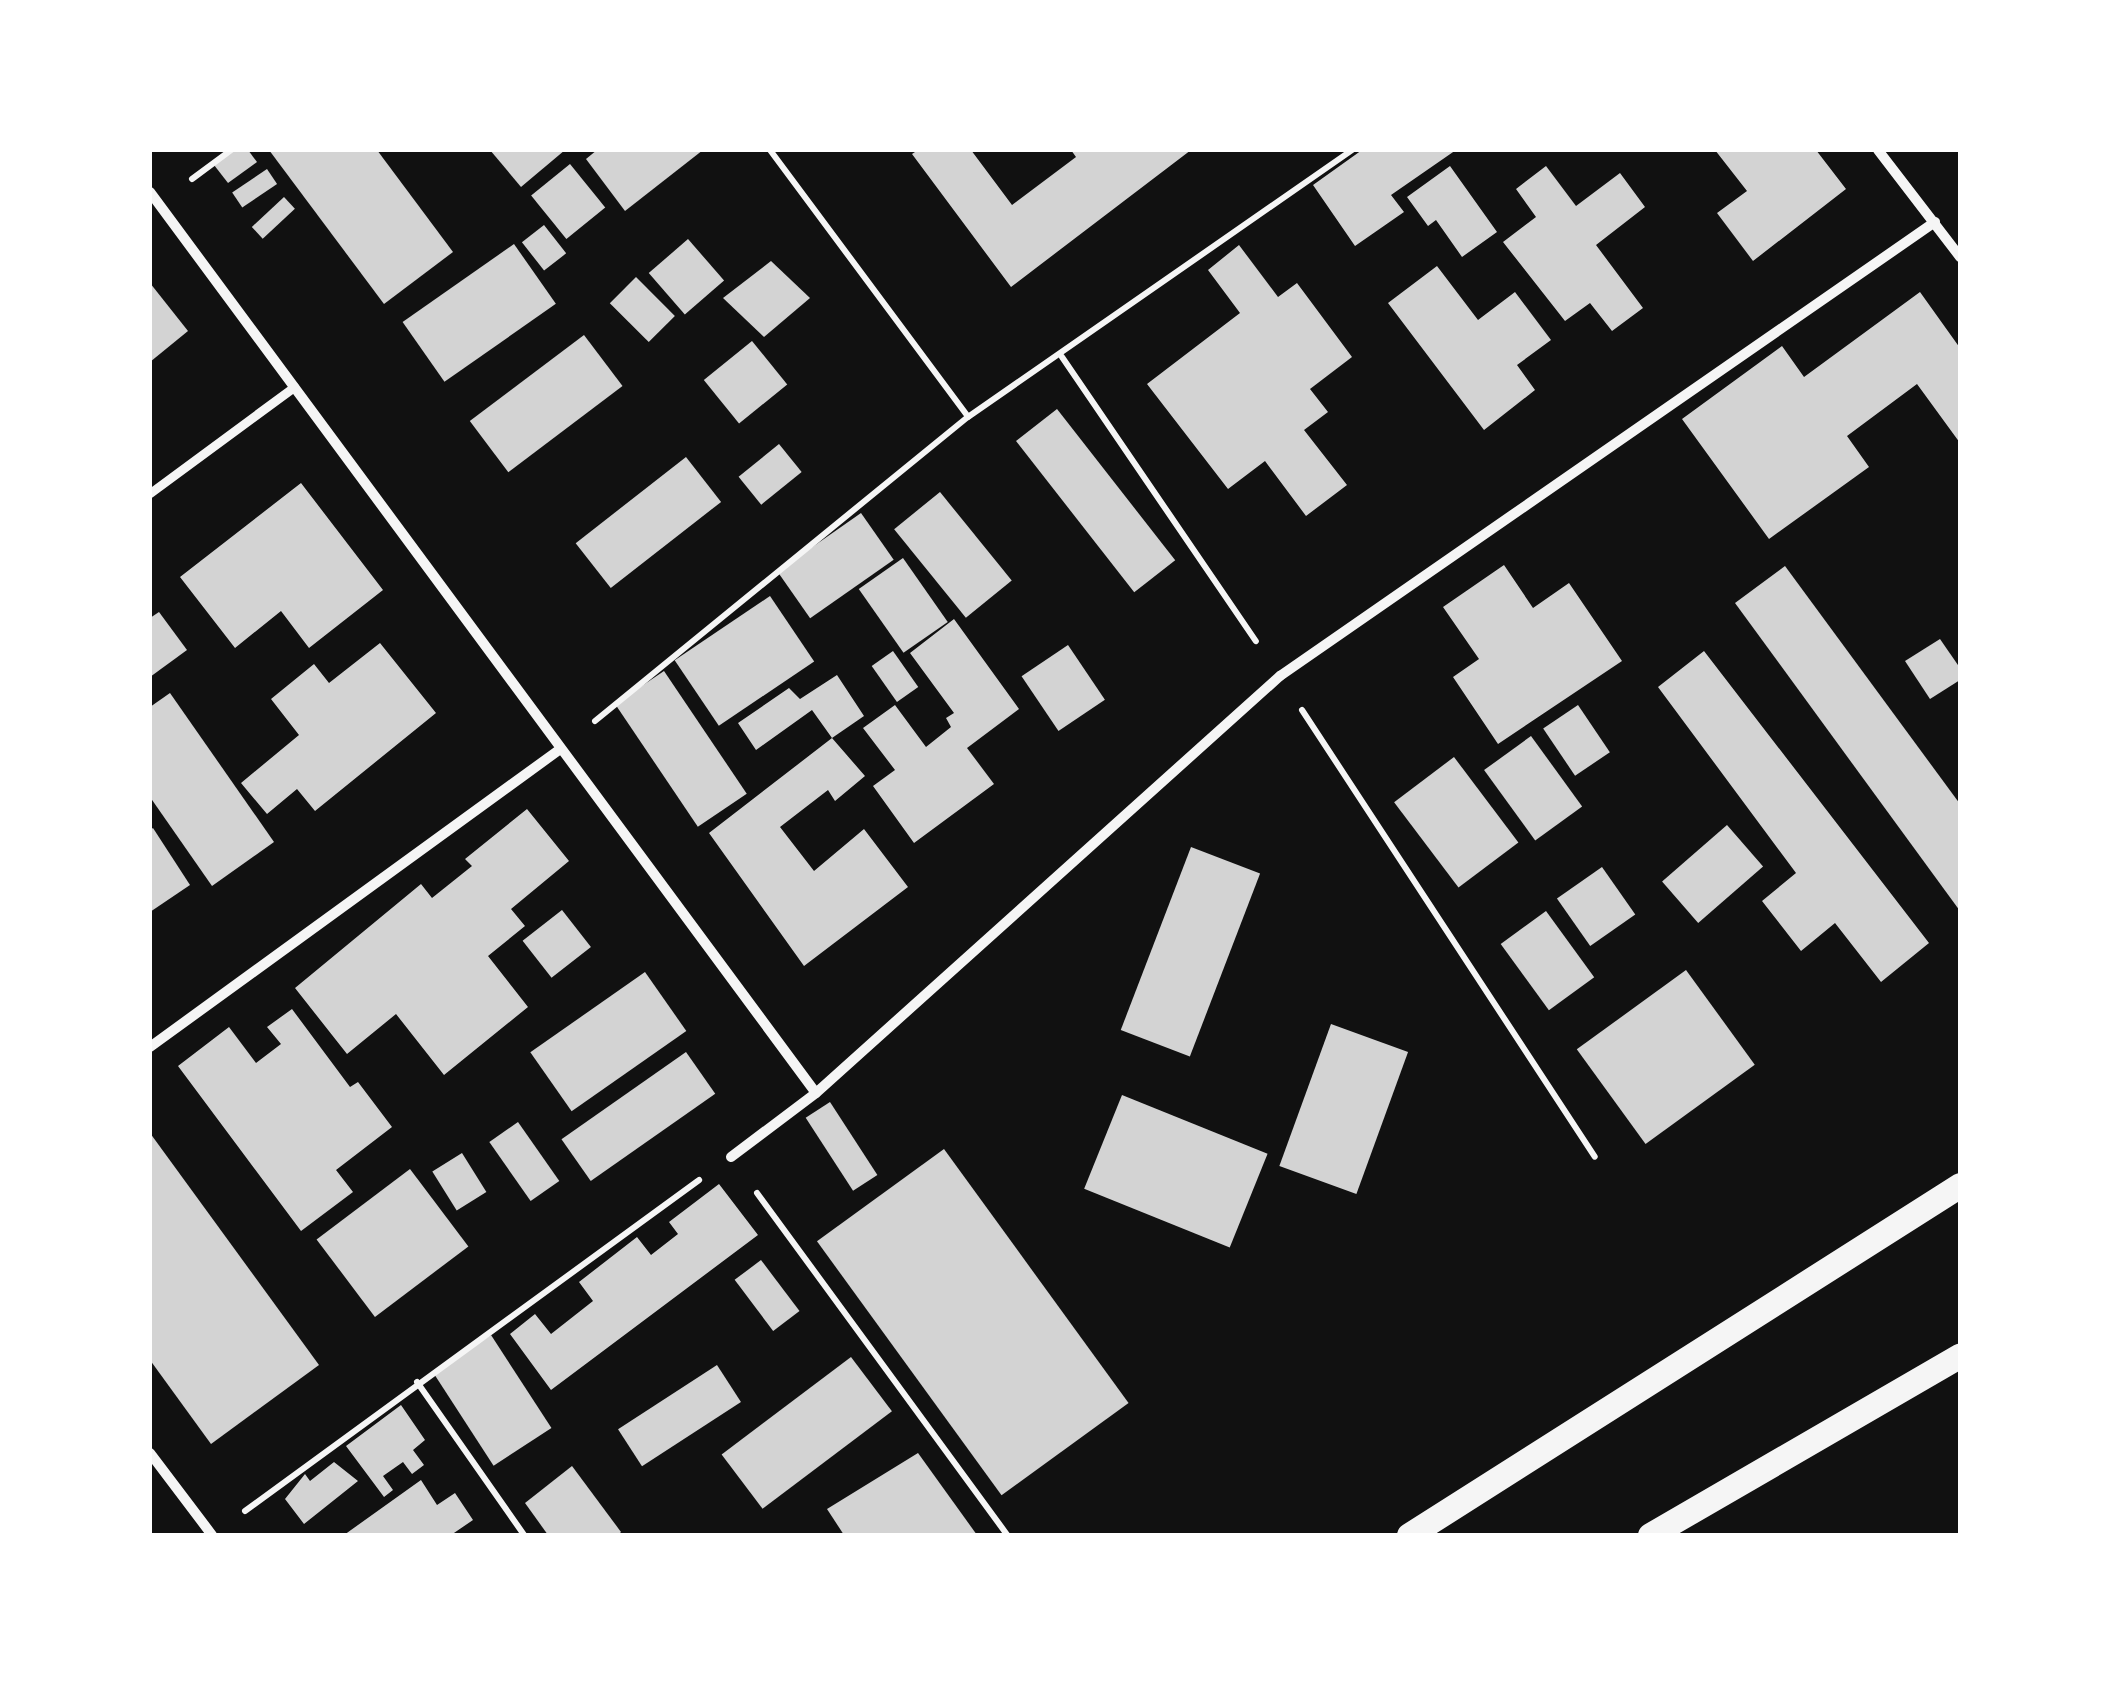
<!DOCTYPE html>
<style>
body{margin:0}
#map{position:relative;width:2110px;height:1685px;overflow:hidden;background:#111;font-family:Arial,sans-serif}
div>[style]{position:absolute}
.building>*{inset:0;background:#d3d3d3;transform-origin:0 0}
.path>*{height:6px;margin:-3px;padding:0 3px;transform-origin:3px;border-radius:3px;background:#f5f5f5}
.pedestrian>*{height:9px;margin:-4.5px;padding:0 4.5px;transform-origin:4.5px;border-radius:4.5px;background:#f5f5f5}
.minor>*{height:10px;margin:-5px;padding:0 5px;transform-origin:5px;border-radius:5px;background:#f5f5f5}
.primary>*{height:25px;margin:-12.5px;padding:0 12.5px;transform-origin:12.5px;border-radius:12.5px;background:#f5f5f5}
span{translate:-50% -50%;white-space:nowrap;text-align:center;line-height:1.15;-webkit-text-stroke:10px #fff;paint-order:stroke}
.frame{position:absolute;inset:0;border:152px solid #fff;pointer-events:none}
</style>
<div id="map">
<div class="building">
<i style="clip-path:polygon(235px 150px,248px 150px,257px 162px,228px 183px,214px 165px)"></i>
<i style="clip-path:polygon(269px 150px,377px 150px,453px 252px,384px 304px)"></i>
<i style="clip-path:polygon(490px 150px,565px 150px,521px 187px)"></i>
<i style="clip-path:polygon(597px 150px,703px 150px,625px 211px,586px 159px)"></i>
<i style="clip-path:polygon(918px 150px,971px 150px,1012px 205px,1076px 157px,1071px 150px,1191px 150px,1011px 287px,912px 154px)"></i>
<i style="clip-path:polygon(1362px 150px,1456px 150px,1391px 195px,1404px 212px,1355px 246px,1313px 185px)"></i>
<i style="clip-path:polygon(1715px 150px,1816px 150px,1846px 189px,1753px 261px,1717px 213px,1747px 191px)"></i>
<i style="left:570px;top:164px;width:56px;height:50px;rotate:51deg"></i>
<i style="clip-path:polygon(1450px 166px,1497px 232px,1462px 257px,1436px 220px,1428px 226px,1407px 197px)"></i>
<i style="clip-path:polygon(1546px 166px,1576px 206px,1620px 173px,1645px 207px,1596px 245px,1643px 308px,1612px 331px,1590px 303px,1565px 321px,1503px 242px,1536px 217px,1516px 189px)"></i>
<i style="left:267px;top:169px;width:18px;height:42px;rotate:56deg"></i>
<i style="left:284px;top:197px;width:16px;height:44px;rotate:47deg"></i>
<i style="left:544px;top:225px;width:36px;height:28px;rotate:52deg"></i>
<i style="left:688px;top:239px;width:55px;height:52px;rotate:49deg"></i>
<i style="left:514px;top:244px;width:73px;height:136px;rotate:55deg"></i>
<i style="clip-path:polygon(1239px 245px,1278px 297px,1297px 283px,1352px 357px,1310px 389px,1328px 412px,1304px 430px,1347px 485px,1306px 516px,1265px 461px,1228px 489px,1147px 384px,1240px 313px,1208px 270px)"></i>
<i style="clip-path:polygon(771px 261px,810px 298px,764px 337px,723px 298px)"></i>
<i style="clip-path:polygon(1437px 266px,1478px 320px,1515px 292px,1551px 340px,1517px 365px,1535px 390px,1484px 430px,1388px 303px)"></i>
<i style="left:636px;top:277px;width:55px;height:37px;rotate:45deg"></i>
<i style="clip-path:polygon(150px 283px,188px 331px,150px 362px)"></i>
<i style="clip-path:polygon(1920px 292px,1960px 348px,1960px 443px,1917px 384px,1847px 436px,1869px 467px,1769px 539px,1682px 419px,1782px 346px,1804px 377px)"></i>
<i style="left:584px;top:335px;width:64px;height:143px;rotate:53deg"></i>
<i style="left:752px;top:341px;width:56px;height:62px;rotate:51deg"></i>
<i style="left:1057px;top:409px;width:192px;height:52px;rotate:52deg"></i>
<i style="left:779px;top:444px;width:36px;height:52px;rotate:51deg"></i>
<i style="left:686px;top:457px;width:57px;height:140px;rotate:52deg"></i>
<i style="clip-path:polygon(301px 483px,383px 590px,309px 648px,281px 611px,235px 648px,180px 577px)"></i>
<i style="left:940px;top:492px;width:114px;height:59px;rotate:51deg"></i>
<i style="left:861px;top:513px;width:57px;height:102px;rotate:55deg"></i>
<i style="left:903px;top:558px;width:78px;height:54px;rotate:55deg"></i>
<i style="clip-path:polygon(1504px 565px,1533px 608px,1569px 583px,1622px 661px,1498px 744px,1453px 677px,1479px 659px,1443px 607px)"></i>
<i style="clip-path:polygon(1785px 566px,1960px 804px,1960px 911px,1735px 603px)"></i>
<i style="left:770px;top:596px;width:79px;height:115px;rotate:56deg"></i>
<i style="clip-path:polygon(159px 612px,187px 650px,150px 677px,150px 618px)"></i>
<i style="clip-path:polygon(954px 619px,1019px 709px,967px 748px,994px 784px,914px 843px,873px 786px,895px 770px,863px 728px,895px 705px,926px 747px,951px 727px,946px 718px,954px 713px,910px 653px)"></i>
<i style="clip-path:polygon(1940px 639px,1960px 668px,1960px 680px,1930px 699px,1905px 661px)"></i>
<i style="clip-path:polygon(380px 643px,436px 713px,315px 811px,297px 789px,267px 814px,241px 783px,299px 735px,271px 699px,314px 664px,329px 683px)"></i>
<i style="left:1068px;top:645px;width:66px;height:56px;rotate:56deg"></i>
<i style="left:893px;top:651px;width:44px;height:26px;rotate:55deg"></i>
<i style="clip-path:polygon(1704px 651px,1929px 943px,1881px 982px,1835px 923px,1801px 951px,1762px 901px,1796px 873px,1658px 687px)"></i>
<i style="left:664px;top:671px;width:148px;height:59px;rotate:56deg"></i>
<i style="clip-path:polygon(837px 675px,864px 716px,832px 738px,812px 710px,756px 750px,738px 723px,789px 688px,800px 699px)"></i>
<i style="clip-path:polygon(170px 693px,274px 842px,212px 886px,150px 797px,150px 707px)"></i>
<i style="left:1578px;top:705px;width:57px;height:42px;rotate:56deg"></i>
<i style="left:1531px;top:736px;width:87px;height:58px;rotate:54deg"></i>
<i style="clip-path:polygon(832px 738px,865px 776px,835px 801px,828px 790px,780px 827px,814px 871px,864px 829px,908px 887px,804px 966px,709px 833px)"></i>
<i style="left:1454px;top:757px;width:107px;height:75px;rotate:53deg"></i>
<i style="clip-path:polygon(527px 809px,569px 861px,511px 909px,525px 926px,488px 956px,528px 1007px,444px 1075px,396px 1014px,347px 1054px,295px 988px,421px 884px,432px 898px,472px 866px,465px 859px)"></i>
<i style="left:1727px;top:825px;width:55px;height:86px;rotate:49deg"></i>
<i style="clip-path:polygon(153px 828px,190px 885px,150px 912px,150px 830px)"></i>
<i style="left:1191px;top:847px;width:74px;height:196px;rotate:21deg"></i>
<i style="left:1602px;top:867px;width:58px;height:55px;rotate:55deg"></i>
<i style="left:562px;top:910px;width:47px;height:50px;rotate:52deg"></i>
<i style="left:1546px;top:911px;width:82px;height:56px;rotate:54deg"></i>
<i style="left:1686px;top:970px;width:117px;height:135px;rotate:54deg"></i>
<i style="left:645px;top:972px;width:72px;height:140px;rotate:55deg"></i>
<i style="clip-path:polygon(292px 1009px,350px 1087px,358px 1082px,392px 1127px,336px 1170px,353px 1192px,301px 1231px,178px 1066px,229px 1027px,256px 1063px,281px 1044px,267px 1027px)"></i>
<i style="left:1331px;top:1024px;width:82px;height:151px;rotate:20deg"></i>
<i style="left:686px;top:1052px;width:51px;height:152px;rotate:55deg"></i>
<i style="left:1122px;top:1095px;width:157px;height:101px;rotate:22deg"></i>
<i style="left:830px;top:1102px;width:87px;height:29px;rotate:57deg"></i>
<i style="left:518px;top:1122px;width:72px;height:35px;rotate:55deg"></i>
<i style="clip-path:polygon(150px 1133px,319px 1365px,211px 1444px,150px 1360px)"></i>
<i style="left:944px;top:1149px;width:314px;height:157px;rotate:54deg"></i>
<i style="left:462px;top:1153px;width:46px;height:35px;rotate:58deg"></i>
<i style="left:410px;top:1169px;width:97px;height:117px;rotate:53deg"></i>
<i style="clip-path:polygon(719px 1184px,758px 1235px,551px 1390px,510px 1334px,535px 1314px,551px 1334px,593px 1301px,579px 1282px,637px 1237px,651px 1255px,678px 1234px,669px 1222px)"></i>
<i style="left:761px;top:1260px;width:64px;height:33px;rotate:53deg"></i>
<i style="left:491px;top:1335px;width:111px;height:69px;rotate:57deg"></i>
<i style="left:851px;top:1357px;width:68px;height:162px;rotate:53deg"></i>
<i style="left:717px;top:1365px;width:44px;height:118px;rotate:57deg"></i>
<i style="clip-path:polygon(401px 1405px,425px 1440px,413px 1450px,424px 1465px,412px 1474px,403px 1462px,383px 1476px,393px 1490px,384px 1497px,346px 1446px)"></i>
<i style="clip-path:polygon(918px 1453px,977px 1535px,844px 1535px,827px 1509px)"></i>
<i style="clip-path:polygon(334px 1462px,358px 1481px,304px 1524px,285px 1499px,305px 1474px,310px 1481px)"></i>
<i style="clip-path:polygon(572px 1466px,621px 1532px,618px 1535px,548px 1535px,525px 1503px)"></i>
<i style="clip-path:polygon(421px 1480px,437px 1505px,455px 1493px,473px 1520px,451px 1535px,344px 1535px)"></i>
</div>
<div class="path">
<i style="left:770px;top:150px;width:332px;rotate:53.4deg"></i>
<i style="left:192px;top:179px;width:49px;rotate:-36.6deg"></i>
<i style="left:1062px;top:357px;width:344px;rotate:55.7deg"></i>
<i style="left:1302px;top:710px;width:534px;rotate:56.76deg"></i>
<i style="left:595px;top:721px;width:481px;rotate:-39.2deg"></i>
<i style="left:968px;top:417px;width:468px;rotate:-34.8deg"></i>
<i style="left:757px;top:1193px;width:424px;rotate:53.8deg"></i>
<i style="left:417px;top:1382px;width:187px;rotate:55deg"></i>
<i style="left:245px;top:1511px;width:562px;rotate:-36.09deg"></i>
</div>
<div class="pedestrian">
<i style="left:150px;top:493px;width:179px;rotate:-36.4deg"></i>
</div>
<div class="minor">
<i style="left:1878px;top:150px;width:135px;rotate:52.5deg"></i>
<i style="left:150px;top:192px;width:1120px;rotate:53.53deg"></i>
<i style="left:150px;top:1047px;width:505px;rotate:-35.99deg"></i>
<i style="left:731px;top:1157px;width:106px;rotate:-37deg"></i>
<i style="left:816px;top:1093px;width:624px;rotate:-41.95deg"></i>
<i style="left:1280px;top:676px;width:797px;rotate:-34.73deg"></i>
<i style="left:150px;top:1453px;width:103px;rotate:52.9deg"></i>
</div>
<div class="primary">
<i style="left:1409px;top:1535px;width:653px;rotate:-32.42deg"></i>
<i style="left:1650px;top:1535px;width:358px;rotate:-30.1deg"></i>
</div>
<div class="frame"></div>
</div>
